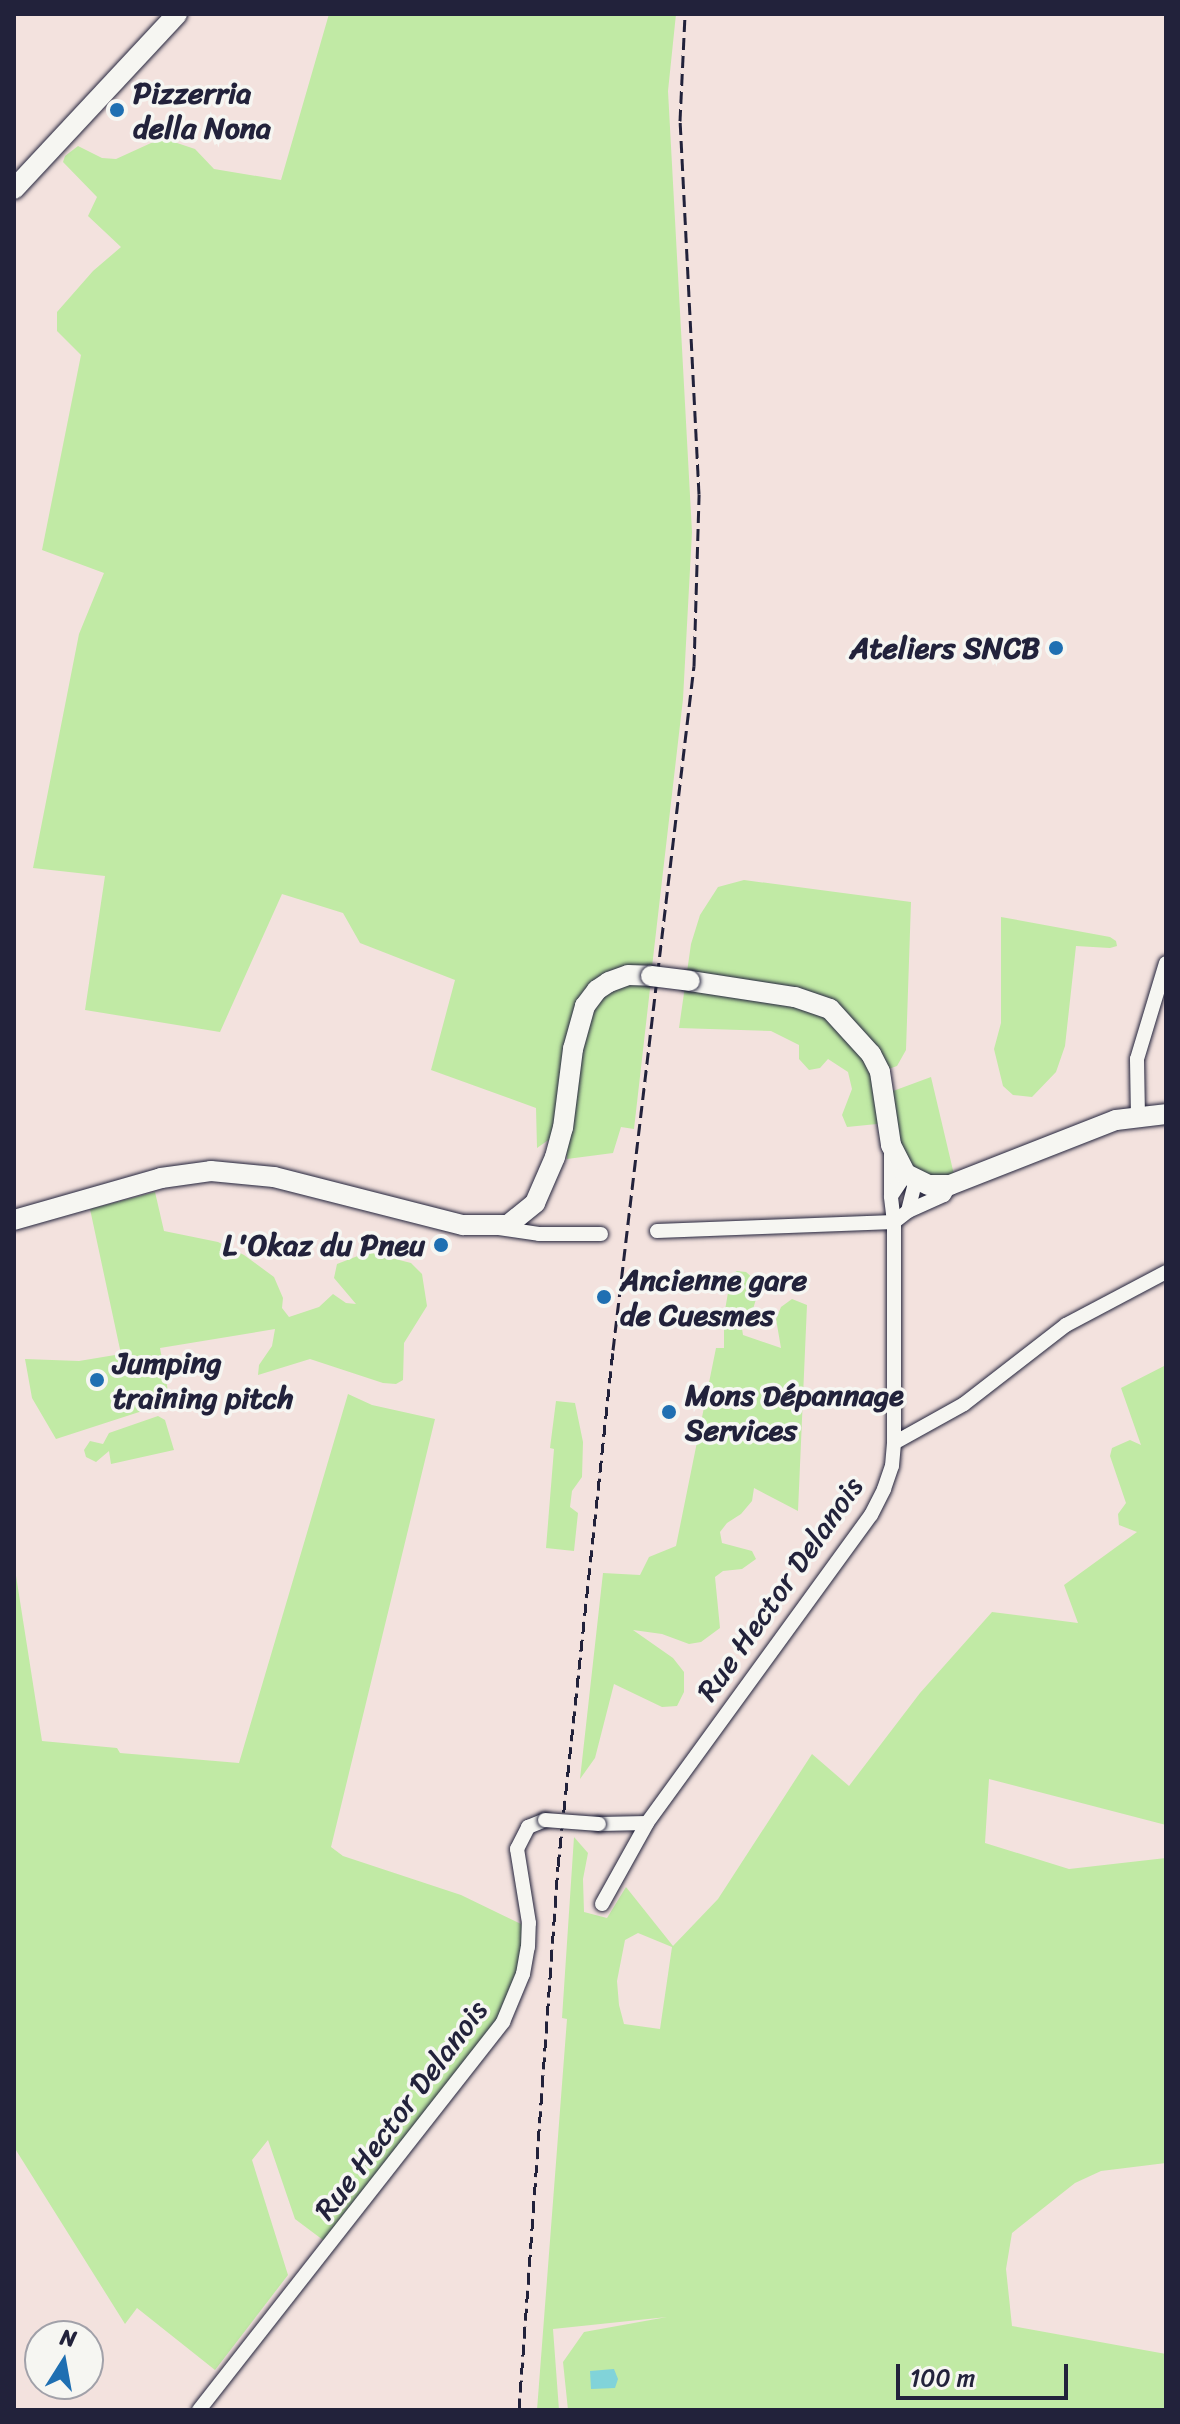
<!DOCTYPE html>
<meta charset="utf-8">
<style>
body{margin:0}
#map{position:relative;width:1180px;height:2424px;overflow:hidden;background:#f3e2de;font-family:Sriracha,sans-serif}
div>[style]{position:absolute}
.green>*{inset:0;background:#c1eaa5}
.water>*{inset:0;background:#81d3d9}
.roads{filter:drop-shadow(0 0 2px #22223b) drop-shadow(0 0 2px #22223b)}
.street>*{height:14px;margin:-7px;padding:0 7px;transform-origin:7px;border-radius:7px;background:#f6f6f2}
.secondary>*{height:20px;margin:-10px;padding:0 10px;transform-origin:10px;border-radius:10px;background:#f6f6f2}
.rail>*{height:3px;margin-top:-1.5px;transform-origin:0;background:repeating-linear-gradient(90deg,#22223b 0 12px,transparent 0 18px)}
.bridges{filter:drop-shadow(0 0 2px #22223b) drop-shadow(0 0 2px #22223b)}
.street-bridge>*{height:14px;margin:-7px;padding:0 7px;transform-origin:7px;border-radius:7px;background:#f6f6f2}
.secondary-bridge>*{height:20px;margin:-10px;padding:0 10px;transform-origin:10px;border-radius:10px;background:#f6f6f2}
.dots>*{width:22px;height:22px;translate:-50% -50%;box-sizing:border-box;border:4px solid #f6f6f2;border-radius:50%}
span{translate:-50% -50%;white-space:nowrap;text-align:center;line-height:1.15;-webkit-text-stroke:7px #f6f6f2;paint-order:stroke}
.poi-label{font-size:30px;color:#22223b;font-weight:700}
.left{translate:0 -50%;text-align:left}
.right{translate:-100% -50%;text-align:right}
.street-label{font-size:30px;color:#22223b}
.frame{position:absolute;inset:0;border:16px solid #22223b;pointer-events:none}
.north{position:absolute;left:24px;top:2320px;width:80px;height:80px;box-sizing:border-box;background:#f6f6f2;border:2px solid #a1a1a9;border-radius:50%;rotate:11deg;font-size:22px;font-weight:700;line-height:32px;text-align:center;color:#22223b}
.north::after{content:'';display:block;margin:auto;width:28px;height:36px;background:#1f6fb2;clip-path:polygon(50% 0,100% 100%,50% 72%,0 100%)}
.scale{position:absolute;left:896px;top:2364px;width:172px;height:36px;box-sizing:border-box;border:4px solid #22223b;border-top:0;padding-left:10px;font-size:24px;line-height:28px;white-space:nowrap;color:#22223b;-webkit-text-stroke:6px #f6f6f2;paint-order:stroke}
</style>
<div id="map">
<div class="green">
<i style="clip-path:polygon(329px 14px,676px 14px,668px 91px,692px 532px,683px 699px,652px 967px,615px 987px,651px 980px,634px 1129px,621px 1127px,613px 1153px,567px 1159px,564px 1129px,537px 1148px,536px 1108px,431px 1070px,455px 980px,360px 943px,343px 913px,282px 894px,220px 1032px,85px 1010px,105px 876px,33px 868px,79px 634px,104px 573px,42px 550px,81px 355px,57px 331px,57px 312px,93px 271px,121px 247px,88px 216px,97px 197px,63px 162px,65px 156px,78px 146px,102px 158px,116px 159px,162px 138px,195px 149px,214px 169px,281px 180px)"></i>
<i style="clip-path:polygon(744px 880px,911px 902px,906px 1050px,897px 1066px,880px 1072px,885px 1094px,931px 1077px,956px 1183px,916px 1180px,887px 1123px,847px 1127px,842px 1115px,852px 1089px,848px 1072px,828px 1059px,820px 1068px,809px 1070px,799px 1059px,799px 1045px,771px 1031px,679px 1028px,691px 944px,700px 915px,718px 887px)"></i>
<i style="clip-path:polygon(1001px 917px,1110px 937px,1116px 941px,1117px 946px,1110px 948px,1076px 946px,1065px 1046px,1056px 1072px,1032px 1097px,1013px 1095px,1003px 1086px,994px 1049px,1001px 1023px)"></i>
<i style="clip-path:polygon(155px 1192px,164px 1231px,218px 1242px,244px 1255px,274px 1277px,283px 1298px,282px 1308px,289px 1317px,319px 1307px,333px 1294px,346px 1303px,356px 1304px,334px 1278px,337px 1264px,368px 1252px,411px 1263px,422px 1274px,427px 1306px,404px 1343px,403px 1380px,396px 1384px,383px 1383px,310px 1359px,258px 1375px,259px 1365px,272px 1346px,275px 1329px,160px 1348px,170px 1402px,56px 1439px,32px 1398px,25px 1359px,79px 1361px,121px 1354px,90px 1209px)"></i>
<i style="clip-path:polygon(737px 1271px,746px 1272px,754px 1279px,757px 1296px,753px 1309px,740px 1316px,743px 1335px,781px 1348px,776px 1319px,781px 1307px,792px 1299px,807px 1305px,798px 1511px,754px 1488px,752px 1501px,741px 1514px,727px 1523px,720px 1532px,722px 1543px,752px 1551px,756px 1559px,742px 1569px,723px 1571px,715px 1577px,720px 1628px,701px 1642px,689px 1644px,662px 1634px,633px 1630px,673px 1658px,684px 1672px,684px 1692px,677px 1706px,662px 1707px,614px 1684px,595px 1758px,580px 1779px,603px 1573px,640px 1575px,649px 1557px,676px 1546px,716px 1348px,724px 1348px,724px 1316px,731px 1275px)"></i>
<i style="clip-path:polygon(evenodd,1166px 1365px,1166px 1825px,989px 1779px,985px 1843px,1069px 1869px,1166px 1858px,1166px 2163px,1101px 2171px,1075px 2183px,1012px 2233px,1006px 2269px,1012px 2326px,1166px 2354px,1166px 2410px,568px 2410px,563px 2362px,584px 2332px,667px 2317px,553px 2329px,559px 2410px,537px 2410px,567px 2019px,562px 2018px,574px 1837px,588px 1853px,583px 1879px,584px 1912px,607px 1918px,626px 1887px,673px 1946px,718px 1899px,812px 1754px,849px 1786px,920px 1693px,992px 1612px,1078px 1623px,1064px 1585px,1137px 1532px,1119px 1525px,1118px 1514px,1126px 1503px,1110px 1456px,1112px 1448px,1130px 1440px,1141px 1445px,1121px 1388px,1166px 1365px,638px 1933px,672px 1947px,660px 2029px,624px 2024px,619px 2005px,617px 1981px,625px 1940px,638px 1933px)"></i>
<i style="clip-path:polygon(348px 1394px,372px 1405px,435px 1419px,331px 1847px,343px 1856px,461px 1895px,521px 1924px,528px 1938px,516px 1996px,331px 2246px,295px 2219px,268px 2140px,252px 2160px,288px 2275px,215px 2370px,137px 2308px,125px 2324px,14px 2147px,14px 1563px,42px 1741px,117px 1748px,120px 1753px,239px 1763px)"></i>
<i style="clip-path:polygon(556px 1401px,575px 1403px,583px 1442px,582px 1477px,572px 1491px,570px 1507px,578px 1513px,574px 1551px,546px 1548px,554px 1449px,550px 1448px)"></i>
<i style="clip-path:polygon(158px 1416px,165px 1420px,174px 1450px,111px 1464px,109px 1451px,96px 1462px,86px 1457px,84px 1450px,90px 1441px,103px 1444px,109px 1433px)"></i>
</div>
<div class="water">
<i style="clip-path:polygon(614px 2369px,618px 2379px,615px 2388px,591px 2389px,590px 2371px)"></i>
</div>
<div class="roads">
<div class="street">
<i style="left:1138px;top:1117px;width:58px;rotate:-91deg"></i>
<i style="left:1137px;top:1059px;width:100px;rotate:-73.2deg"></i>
<i style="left:891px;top:1196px;width:50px;rotate:-90deg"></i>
<i style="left:908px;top:1211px;width:32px;rotate:-76deg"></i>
<i style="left:499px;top:1228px;width:40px;rotate:8.5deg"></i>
<i style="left:539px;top:1234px;width:62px"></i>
<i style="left:657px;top:1231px;width:237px;rotate:-2.2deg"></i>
<i style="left:894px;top:1222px;width:18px;rotate:-38deg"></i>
<i style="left:908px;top:1211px;width:39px;rotate:-24deg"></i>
<i style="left:944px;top:1195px;width:12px;rotate:-59deg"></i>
<i style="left:894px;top:1443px;width:80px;rotate:-29.1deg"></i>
<i style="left:964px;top:1404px;width:129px;rotate:-37.8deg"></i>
<i style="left:1066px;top:1325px;width:113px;rotate:-27.9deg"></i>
<i style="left:599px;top:1824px;width:48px;rotate:-1.2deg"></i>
<i style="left:602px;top:1904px;width:93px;rotate:-60.9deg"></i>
<i style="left:647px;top:1823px;width:381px;rotate:-54deg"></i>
<i style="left:871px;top:1515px;width:29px;rotate:-63deg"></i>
<i style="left:884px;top:1489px;width:24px;rotate:-71deg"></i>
<i style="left:892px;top:1466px;width:23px;rotate:-85deg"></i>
<i style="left:894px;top:1443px;width:221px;rotate:-90deg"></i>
<i style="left:894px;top:1222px;width:26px;rotate:-97deg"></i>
<i style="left:891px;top:1196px;width:27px;rotate:-56deg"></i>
<i style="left:199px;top:2410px;width:493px;rotate:-51.9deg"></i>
<i style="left:503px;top:2022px;width:52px;rotate:-67.4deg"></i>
<i style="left:523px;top:1974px;width:27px;rotate:-80deg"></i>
<i style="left:528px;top:1947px;width:24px;rotate:-88deg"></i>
<i style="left:529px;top:1923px;width:75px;rotate:-99.2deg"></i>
<i style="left:517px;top:1849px;width:25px;rotate:-63deg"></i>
<i style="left:528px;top:1827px;width:18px;rotate:-22deg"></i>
</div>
<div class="secondary">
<i style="left:14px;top:189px;width:239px;rotate:-47deg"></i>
<i style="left:690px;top:981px;width:106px;rotate:8.7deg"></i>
<i style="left:795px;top:997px;width:37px;rotate:19deg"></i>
<i style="left:830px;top:1009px;width:61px;rotate:47.7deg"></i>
<i style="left:871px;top:1054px;width:20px;rotate:63deg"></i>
<i style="left:880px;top:1072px;width:74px;rotate:81.4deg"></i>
<i style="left:891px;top:1145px;width:33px;rotate:63deg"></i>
<i style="left:906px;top:1174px;width:25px;rotate:26deg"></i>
<i style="left:929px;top:1185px;width:21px"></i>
<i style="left:950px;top:1185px;width:178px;rotate:-21.4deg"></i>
<i style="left:1116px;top:1120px;width:50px;rotate:-6.8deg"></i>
<i style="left:14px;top:1220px;width:153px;rotate:-15.9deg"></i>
<i style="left:161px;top:1178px;width:50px;rotate:-8deg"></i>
<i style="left:211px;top:1171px;width:63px;rotate:5.4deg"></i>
<i style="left:274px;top:1177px;width:195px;rotate:14.3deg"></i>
<i style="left:463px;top:1225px;width:45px"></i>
<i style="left:508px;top:1225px;width:35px;rotate:-39deg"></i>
<i style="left:535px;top:1203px;width:50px;rotate:-66.5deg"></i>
<i style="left:555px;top:1157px;width:30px;rotate:-75deg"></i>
<i style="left:563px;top:1128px;width:80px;rotate:-82.8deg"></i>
<i style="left:573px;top:1049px;width:45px;rotate:-74.4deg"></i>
<i style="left:585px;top:1006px;width:20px;rotate:-53deg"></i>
<i style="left:597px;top:990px;width:14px;rotate:-34deg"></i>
<i style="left:609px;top:982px;width:20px;rotate:-20deg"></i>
<i style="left:628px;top:975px;width:23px;rotate:2deg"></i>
</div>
</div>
<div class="rail">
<i style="left:519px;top:2410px;width:545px;rotate:-85.9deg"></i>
<i style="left:558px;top:1866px;width:519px;rotate:-83.92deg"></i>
<i style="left:613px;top:1350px;width:689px;rotate:-83.25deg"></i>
<i style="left:694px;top:666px;width:172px;rotate:-88.3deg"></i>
<i style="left:699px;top:494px;width:373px;rotate:-92.9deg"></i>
<i style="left:680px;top:121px;width:107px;rotate:-87.3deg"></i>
</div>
<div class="bridges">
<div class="street-bridge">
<i style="left:545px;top:1820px;width:54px;rotate:4.2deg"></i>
</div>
<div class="secondary-bridge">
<i style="left:651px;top:976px;width:39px;rotate:7deg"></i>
</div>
</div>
<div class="dots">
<i style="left:117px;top:110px;background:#1f6fb2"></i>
<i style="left:1056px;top:648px;background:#1f6fb2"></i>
<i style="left:441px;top:1245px;background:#1f6fb2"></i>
<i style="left:604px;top:1297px;background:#1f6fb2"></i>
<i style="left:97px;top:1380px;background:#1f6fb2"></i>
<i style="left:669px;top:1412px;background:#1f6fb2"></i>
</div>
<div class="poi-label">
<span class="left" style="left:133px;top:110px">Pizzerria<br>della Nona</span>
<span class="right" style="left:1040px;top:648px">Ateliers SNCB</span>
<span class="right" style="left:425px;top:1245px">L'Okaz du Pneu</span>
<span class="left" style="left:620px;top:1297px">Ancienne gare<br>de Cuesmes</span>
<span class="left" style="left:113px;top:1380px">Jumping<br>training pitch</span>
<span class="left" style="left:685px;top:1412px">Mons Dépannage<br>Services</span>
</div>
<div class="street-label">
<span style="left:780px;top:1589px;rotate:-55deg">Rue Hector Delanois</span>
<span style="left:401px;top:2110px;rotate:-53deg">Rue Hector Delanois</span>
</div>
<div class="frame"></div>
<div class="north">N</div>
<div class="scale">100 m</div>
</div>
